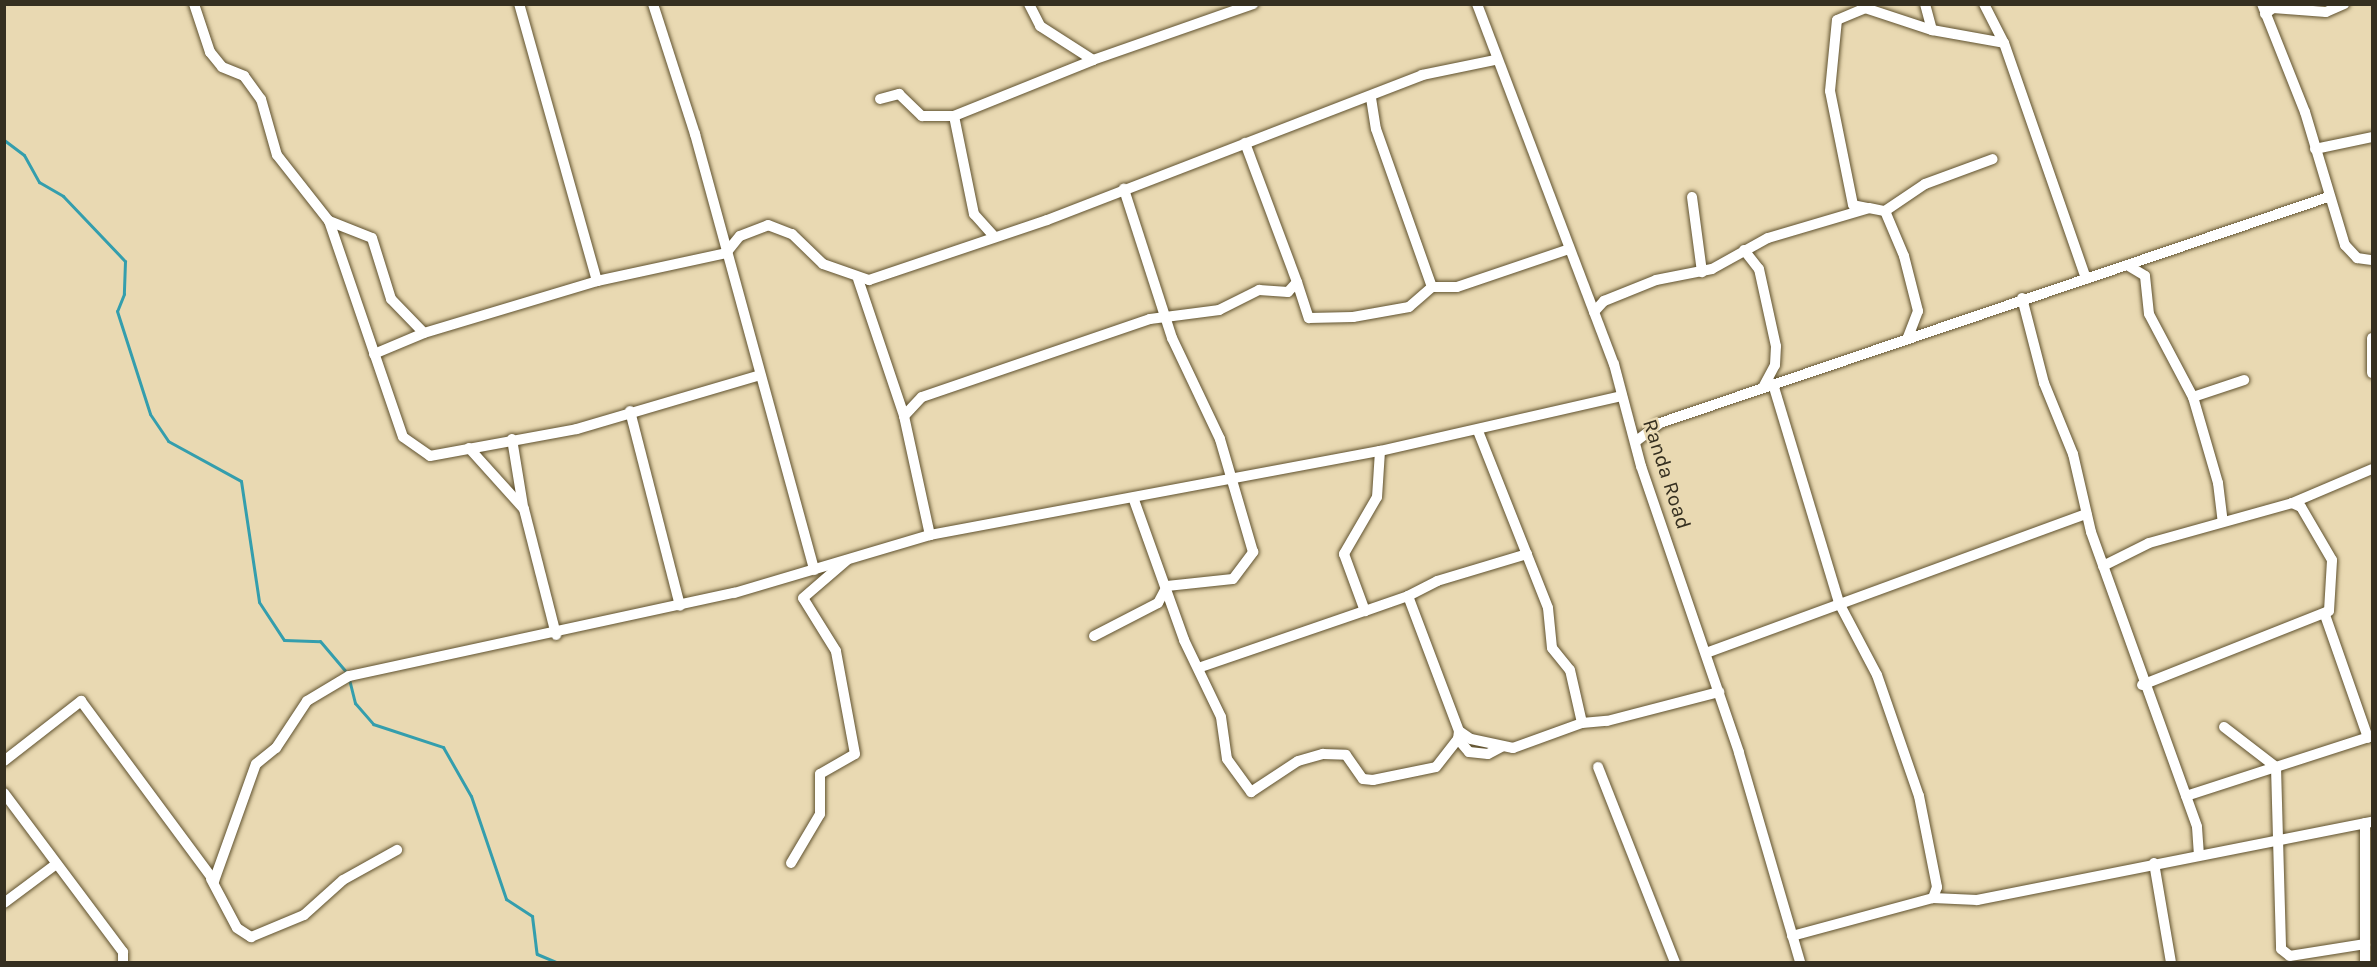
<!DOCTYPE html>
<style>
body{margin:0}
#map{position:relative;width:2377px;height:967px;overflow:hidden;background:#e9d9b2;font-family:Karla,sans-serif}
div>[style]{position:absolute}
.stream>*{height:3px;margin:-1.5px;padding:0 1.5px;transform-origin:1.5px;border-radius:1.5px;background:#349ead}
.roads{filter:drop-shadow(0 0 2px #60522f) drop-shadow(0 0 2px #60522f)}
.street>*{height:10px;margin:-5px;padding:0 5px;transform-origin:5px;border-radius:5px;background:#fff}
span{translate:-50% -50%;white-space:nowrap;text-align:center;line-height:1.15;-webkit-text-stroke:4.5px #e9d9b2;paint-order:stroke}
.street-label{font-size:21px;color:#352f20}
.frame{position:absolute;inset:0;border:6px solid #352f20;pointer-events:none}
</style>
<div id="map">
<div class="stream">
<i style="left:4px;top:140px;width:25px;rotate:37deg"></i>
<i style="left:24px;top:155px;width:31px;rotate:61deg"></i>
<i style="left:39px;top:182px;width:28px;rotate:30deg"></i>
<i style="left:63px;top:196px;width:90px;rotate:46.4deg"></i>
<i style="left:125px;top:261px;width:33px;rotate:92deg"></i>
<i style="left:124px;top:294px;width:18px;rotate:112deg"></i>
<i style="left:117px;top:311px;width:108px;rotate:72.2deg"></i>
<i style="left:150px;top:414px;width:32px;rotate:56deg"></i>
<i style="left:168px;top:441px;width:83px;rotate:28.7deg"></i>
<i style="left:241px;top:481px;width:122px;rotate:81.5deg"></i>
<i style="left:259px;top:602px;width:45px;rotate:56.7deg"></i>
<i style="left:284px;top:640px;width:36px;rotate:2deg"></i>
<i style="left:320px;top:641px;width:42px;rotate:49.8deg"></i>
<i style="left:349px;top:679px;width:25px;rotate:76deg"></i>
<i style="left:355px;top:703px;width:28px;rotate:49deg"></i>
<i style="left:373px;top:724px;width:74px;rotate:18.2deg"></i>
<i style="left:443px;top:747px;width:56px;rotate:60.3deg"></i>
<i style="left:471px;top:796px;width:109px;rotate:71.2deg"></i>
<i style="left:506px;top:899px;width:31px;rotate:33deg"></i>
<i style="left:532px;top:916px;width:38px;rotate:83deg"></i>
<i style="left:537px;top:954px;width:21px;rotate:23deg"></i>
</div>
<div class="roads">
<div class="street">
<i style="left:194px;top:4px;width:51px;rotate:71.6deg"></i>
<i style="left:210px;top:52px;width:19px;rotate:51deg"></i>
<i style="left:222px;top:67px;width:24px;rotate:22deg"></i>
<i style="left:244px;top:76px;width:29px;rotate:54deg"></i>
<i style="left:261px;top:99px;width:58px;rotate:74.1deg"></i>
<i style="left:277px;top:155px;width:84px;rotate:51.8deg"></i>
<i style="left:329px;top:221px;width:46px;rotate:21.6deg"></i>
<i style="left:372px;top:238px;width:64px;rotate:72.7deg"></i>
<i style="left:391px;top:299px;width:47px;rotate:45.9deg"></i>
<i style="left:424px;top:333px;width:181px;rotate:-16.7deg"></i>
<i style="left:597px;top:281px;width:288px;rotate:-105.7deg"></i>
<i style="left:653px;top:4px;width:137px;rotate:72.1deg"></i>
<i style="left:695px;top:134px;width:452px;rotate:74.7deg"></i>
<i style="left:1029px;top:4px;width:25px;rotate:63deg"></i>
<i style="left:1040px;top:26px;width:63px;rotate:32.7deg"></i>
<i style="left:1477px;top:4px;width:385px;rotate:69.2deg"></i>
<i style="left:1614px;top:364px;width:106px;rotate:75.2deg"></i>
<i style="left:1641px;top:466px;width:303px;rotate:71.1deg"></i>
<i style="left:1739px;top:753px;width:218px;rotate:73.7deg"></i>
<i style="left:1925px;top:4px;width:27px;rotate:75deg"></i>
<i style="left:1984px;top:4px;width:44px;rotate:62.9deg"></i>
<i style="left:2004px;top:43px;width:250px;rotate:70.8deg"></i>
<i style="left:2262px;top:4px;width:116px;rotate:68.3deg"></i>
<i style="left:2305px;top:112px;width:139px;rotate:73.3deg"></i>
<i style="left:2345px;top:245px;width:18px;rotate:47deg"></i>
<i style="left:2357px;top:258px;width:15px;rotate:8deg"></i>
<i style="left:2265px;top:14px;width:10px;rotate:-37deg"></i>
<i style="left:2273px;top:8px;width:53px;rotate:4.3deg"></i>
<i style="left:2326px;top:12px;width:20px;rotate:-24deg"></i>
<i style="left:1371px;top:98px;width:31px;rotate:81deg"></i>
<i style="left:1376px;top:129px;width:168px;rotate:70.5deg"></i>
<i style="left:1432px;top:287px;width:25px"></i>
<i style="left:1457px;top:287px;width:115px;rotate:-18.7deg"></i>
<i style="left:880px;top:99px;width:20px;rotate:-15deg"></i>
<i style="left:899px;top:94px;width:32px;rotate:44deg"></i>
<i style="left:922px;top:116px;width:32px"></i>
<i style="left:954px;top:116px;width:150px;rotate:-21.9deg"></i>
<i style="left:1093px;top:60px;width:170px;rotate:-19.3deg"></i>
<i style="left:954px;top:116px;width:100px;rotate:78.5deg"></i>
<i style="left:974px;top:214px;width:31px;rotate:48deg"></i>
<i style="left:1245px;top:143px;width:148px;rotate:69.5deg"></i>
<i style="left:2315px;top:149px;width:58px;rotate:-11.9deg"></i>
<i style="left:1692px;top:197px;width:76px;rotate:82.4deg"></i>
<i style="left:1867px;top:208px;width:14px;rotate:-168deg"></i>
<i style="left:1853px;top:205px;width:116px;rotate:-101.4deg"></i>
<i style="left:1830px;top:91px;width:71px;rotate:-84.4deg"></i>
<i style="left:1837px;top:20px;width:30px;rotate:-23deg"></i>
<i style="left:1865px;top:8px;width:71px;rotate:18.2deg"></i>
<i style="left:1932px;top:30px;width:73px;rotate:10.2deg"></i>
<i style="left:1885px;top:211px;width:48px;rotate:-34deg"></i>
<i style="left:1925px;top:184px;width:72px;rotate:-20.2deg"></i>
<i style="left:329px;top:221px;width:228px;rotate:71.1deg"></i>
<i style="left:403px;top:437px;width:33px;rotate:35deg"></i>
<i style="left:430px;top:456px;width:149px;rotate:-10.4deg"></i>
<i style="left:577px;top:429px;width:188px;rotate:-16.4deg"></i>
<i style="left:1744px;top:250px;width:24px;rotate:52deg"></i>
<i style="left:1759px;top:269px;width:79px;rotate:77.6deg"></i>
<i style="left:1776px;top:346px;width:19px;rotate:93deg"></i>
<i style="left:1775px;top:365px;width:26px;rotate:118deg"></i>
<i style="left:2127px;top:265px;width:21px;rotate:31deg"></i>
<i style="left:2145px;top:276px;width:38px;rotate:84deg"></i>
<i style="left:2149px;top:314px;width:94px;rotate:62.1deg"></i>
<i style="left:2193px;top:397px;width:54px;rotate:-18.4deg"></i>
<i style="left:858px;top:279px;width:145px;rotate:71.4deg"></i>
<i style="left:904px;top:416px;width:122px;rotate:77.7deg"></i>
<i style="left:597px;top:281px;width:132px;rotate:-12.2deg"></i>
<i style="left:726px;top:253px;width:22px;rotate:-51deg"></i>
<i style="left:740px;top:236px;width:30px;rotate:-21deg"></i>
<i style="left:768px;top:225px;width:26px;rotate:21deg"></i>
<i style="left:792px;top:234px;width:43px;rotate:44.1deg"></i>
<i style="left:823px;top:264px;width:49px;rotate:19.2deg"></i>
<i style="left:869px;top:280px;width:188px;rotate:-18.6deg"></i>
<i style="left:1047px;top:220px;width:402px;rotate:-21.1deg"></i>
<i style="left:1422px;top:75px;width:75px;rotate:-11.6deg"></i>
<i style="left:2022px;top:298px;width:88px;rotate:75.5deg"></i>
<i style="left:2044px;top:383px;width:77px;rotate:67.8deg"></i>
<i style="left:2073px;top:454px;width:80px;rotate:77deg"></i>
<i style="left:2091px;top:532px;width:313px;rotate:70.2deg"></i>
<i style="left:2197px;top:827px;width:27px;rotate:86deg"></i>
<i style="left:1594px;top:312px;width:15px;rotate:-48deg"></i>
<i style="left:1604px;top:301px;width:56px;rotate:-22deg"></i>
<i style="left:1656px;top:280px;width:57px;rotate:-11.1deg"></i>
<i style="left:1712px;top:269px;width:64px;rotate:-29deg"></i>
<i style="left:1768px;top:238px;width:105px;rotate:-16.5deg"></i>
<i style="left:1869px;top:208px;width:16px;rotate:11deg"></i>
<i style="left:1885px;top:211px;width:49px;rotate:67.1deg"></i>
<i style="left:1904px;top:256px;width:57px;rotate:75.7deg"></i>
<i style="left:1918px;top:311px;width:28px;rotate:111deg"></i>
<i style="left:2372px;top:338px;width:35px;rotate:90deg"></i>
<i style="left:374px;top:354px;width:54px;rotate:-22.8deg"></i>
<i style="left:1773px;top:384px;width:229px;rotate:73.2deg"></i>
<i style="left:1839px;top:603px;width:81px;rotate:62.2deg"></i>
<i style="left:1877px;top:675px;width:128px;rotate:70.9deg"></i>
<i style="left:1919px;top:796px;width:93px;rotate:78.8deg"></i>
<i style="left:1937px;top:887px;width:12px;rotate:110deg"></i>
<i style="left:2193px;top:397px;width:90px;rotate:73.8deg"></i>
<i style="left:2218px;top:483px;width:38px;rotate:83deg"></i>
<i style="left:630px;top:411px;width:201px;rotate:75.6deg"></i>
<i style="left:904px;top:416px;width:26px;rotate:-47deg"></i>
<i style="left:922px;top:397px;width:241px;rotate:-18.9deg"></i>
<i style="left:1150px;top:319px;width:70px;rotate:-7.4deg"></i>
<i style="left:1219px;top:310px;width:45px;rotate:-26.6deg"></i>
<i style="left:1259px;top:290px;width:29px;rotate:4deg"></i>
<i style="left:1288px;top:292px;width:13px;rotate:-48deg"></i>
<i style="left:1297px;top:282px;width:38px;rotate:72deg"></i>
<i style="left:1309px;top:318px;width:44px;rotate:-1.3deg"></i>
<i style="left:1353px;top:317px;width:57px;rotate:-10.1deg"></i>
<i style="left:1409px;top:307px;width:30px;rotate:-41deg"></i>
<i style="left:1478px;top:431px;width:190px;rotate:68.4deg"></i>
<i style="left:1548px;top:608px;width:40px;rotate:84.3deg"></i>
<i style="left:1552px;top:648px;width:28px;rotate:51deg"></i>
<i style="left:1570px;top:670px;width:54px;rotate:77.2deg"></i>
<i style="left:512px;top:439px;width:68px;rotate:80.7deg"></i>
<i style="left:1635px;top:442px;width:31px;rotate:-37deg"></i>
<i style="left:1660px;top:423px;width:705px;rotate:-18.69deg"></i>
<i style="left:469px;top:448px;width:82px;rotate:48deg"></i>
<i style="left:524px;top:509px;width:130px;rotate:75.7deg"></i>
<i style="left:1380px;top:451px;width:46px;rotate:93.7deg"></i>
<i style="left:1377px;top:497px;width:66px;rotate:120.1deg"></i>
<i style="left:1344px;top:554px;width:61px;rotate:69.8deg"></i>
<i style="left:1365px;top:611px;width:46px;rotate:-19.2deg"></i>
<i style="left:1408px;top:596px;width:144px;rotate:69.3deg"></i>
<i style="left:1134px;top:500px;width:149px;rotate:70.3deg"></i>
<i style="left:1184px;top:640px;width:85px;rotate:64.3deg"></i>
<i style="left:1221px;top:717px;width:42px;rotate:81.9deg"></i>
<i style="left:1227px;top:759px;width:41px;rotate:54deg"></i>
<i style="left:1251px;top:792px;width:56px;rotate:-33.4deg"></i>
<i style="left:1298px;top:761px;width:26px;rotate:-16deg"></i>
<i style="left:1323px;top:754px;width:23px;rotate:2deg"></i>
<i style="left:1346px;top:755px;width:29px;rotate:55deg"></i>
<i style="left:1363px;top:779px;width:10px;rotate:6deg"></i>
<i style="left:1373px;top:780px;width:64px;rotate:-11.7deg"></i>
<i style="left:1436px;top:767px;width:36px;rotate:-52deg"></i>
<i style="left:1458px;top:739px;width:8px;rotate:-83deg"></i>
<i style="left:1459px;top:731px;width:14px;rotate:34deg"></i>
<i style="left:1471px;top:739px;width:43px;rotate:12.1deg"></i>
<i style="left:1513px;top:748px;width:73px;rotate:-19.9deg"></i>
<i style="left:1582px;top:723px;width:25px;rotate:-5deg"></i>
<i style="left:1607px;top:721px;width:116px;rotate:-14.5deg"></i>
<i style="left:2103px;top:566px;width:51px;rotate:-26.6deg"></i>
<i style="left:2149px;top:543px;width:148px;rotate:-15.6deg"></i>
<i style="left:2292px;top:503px;width:87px;rotate:-23deg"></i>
<i style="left:1408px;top:596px;width:33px;rotate:-27deg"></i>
<i style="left:1437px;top:581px;width:94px;rotate:-16.7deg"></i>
<i style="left:2325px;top:615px;width:130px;rotate:70.7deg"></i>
<i style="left:1094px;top:636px;width:72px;rotate:-27.3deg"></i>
<i style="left:1158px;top:603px;width:19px;rotate:-62deg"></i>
<i style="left:1167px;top:586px;width:66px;rotate:-6.1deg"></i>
<i style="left:1233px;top:579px;width:34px;rotate:-53deg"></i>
<i style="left:1253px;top:552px;width:118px;rotate:-106.3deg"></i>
<i style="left:1220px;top:439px;width:112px;rotate:-115.4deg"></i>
<i style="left:1172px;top:338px;width:157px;rotate:-107.9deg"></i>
<i style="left:1706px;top:653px;width:405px;rotate:-20.1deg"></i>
<i style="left:1201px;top:667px;width:173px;rotate:-18.9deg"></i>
<i style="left:2142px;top:685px;width:201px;rotate:-21.6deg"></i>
<i style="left:2329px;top:611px;width:51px;rotate:-86.6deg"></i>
<i style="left:2332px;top:560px;width:61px;rotate:-120.3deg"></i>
<i style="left:2301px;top:507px;width:10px;rotate:-156deg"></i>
<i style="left:2224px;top:727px;width:66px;rotate:37.6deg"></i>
<i style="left:2276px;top:767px;width:101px;rotate:-17.9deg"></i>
<i style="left:1458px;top:739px;width:17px;rotate:50deg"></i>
<i style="left:1469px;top:752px;width:19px;rotate:6deg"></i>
<i style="left:1488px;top:754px;width:17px;rotate:-28deg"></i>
<i style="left:4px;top:761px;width:98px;rotate:-37.9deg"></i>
<i style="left:81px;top:701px;width:224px;rotate:53.5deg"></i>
<i style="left:1598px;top:767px;width:210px;rotate:68.5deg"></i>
<i style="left:4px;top:793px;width:199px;rotate:53.2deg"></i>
<i style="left:123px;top:952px;width:10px;rotate:90deg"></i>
<i style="left:2186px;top:796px;width:95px;rotate:-17.9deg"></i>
<i style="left:2276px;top:767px;width:182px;rotate:88.4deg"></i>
<i style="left:2281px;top:949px;width:11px;rotate:38deg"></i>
<i style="left:2290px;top:956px;width:76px;rotate:-9.1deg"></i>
<i style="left:791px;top:863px;width:57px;rotate:-59.4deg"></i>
<i style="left:820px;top:814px;width:40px;rotate:-90deg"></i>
<i style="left:820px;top:774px;width:40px;rotate:-29.7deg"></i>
<i style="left:855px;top:754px;width:105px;rotate:-100.5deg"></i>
<i style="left:836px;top:651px;width:62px;rotate:-121.9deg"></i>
<i style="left:803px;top:598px;width:58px;rotate:-40.8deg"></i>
<i style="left:2154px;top:863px;width:100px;rotate:80.3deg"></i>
<i style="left:211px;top:879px;width:55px;rotate:62deg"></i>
<i style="left:237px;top:928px;width:17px;rotate:33deg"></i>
<i style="left:251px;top:937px;width:57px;rotate:-22.5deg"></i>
<i style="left:304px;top:915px;width:52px;rotate:-41.9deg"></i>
<i style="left:343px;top:880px;width:62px;rotate:-29.1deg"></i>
<i style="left:214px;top:881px;width:124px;rotate:-70.3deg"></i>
<i style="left:256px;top:764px;width:26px;rotate:-39deg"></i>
<i style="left:276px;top:748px;width:56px;rotate:-56.6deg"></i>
<i style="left:307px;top:701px;width:49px;rotate:-30.8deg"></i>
<i style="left:349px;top:676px;width:394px;rotate:-12.2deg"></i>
<i style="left:734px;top:593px;width:204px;rotate:-16.5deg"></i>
<i style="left:930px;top:535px;width:458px;rotate:-10.6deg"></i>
<i style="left:1380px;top:451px;width:248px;rotate:-12.8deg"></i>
<i style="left:4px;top:903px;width:64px;rotate:-36.7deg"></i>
<i style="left:1792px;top:936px;width:146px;rotate:-15.1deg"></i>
<i style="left:1933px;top:898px;width:44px;rotate:2.6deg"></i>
<i style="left:1977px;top:900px;width:403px;rotate:-11.2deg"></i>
<i style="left:2365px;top:962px;width:139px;rotate:-90deg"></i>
</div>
</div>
<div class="street-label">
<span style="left:1667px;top:474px;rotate:72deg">Randa Road</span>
</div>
<div class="frame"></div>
</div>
